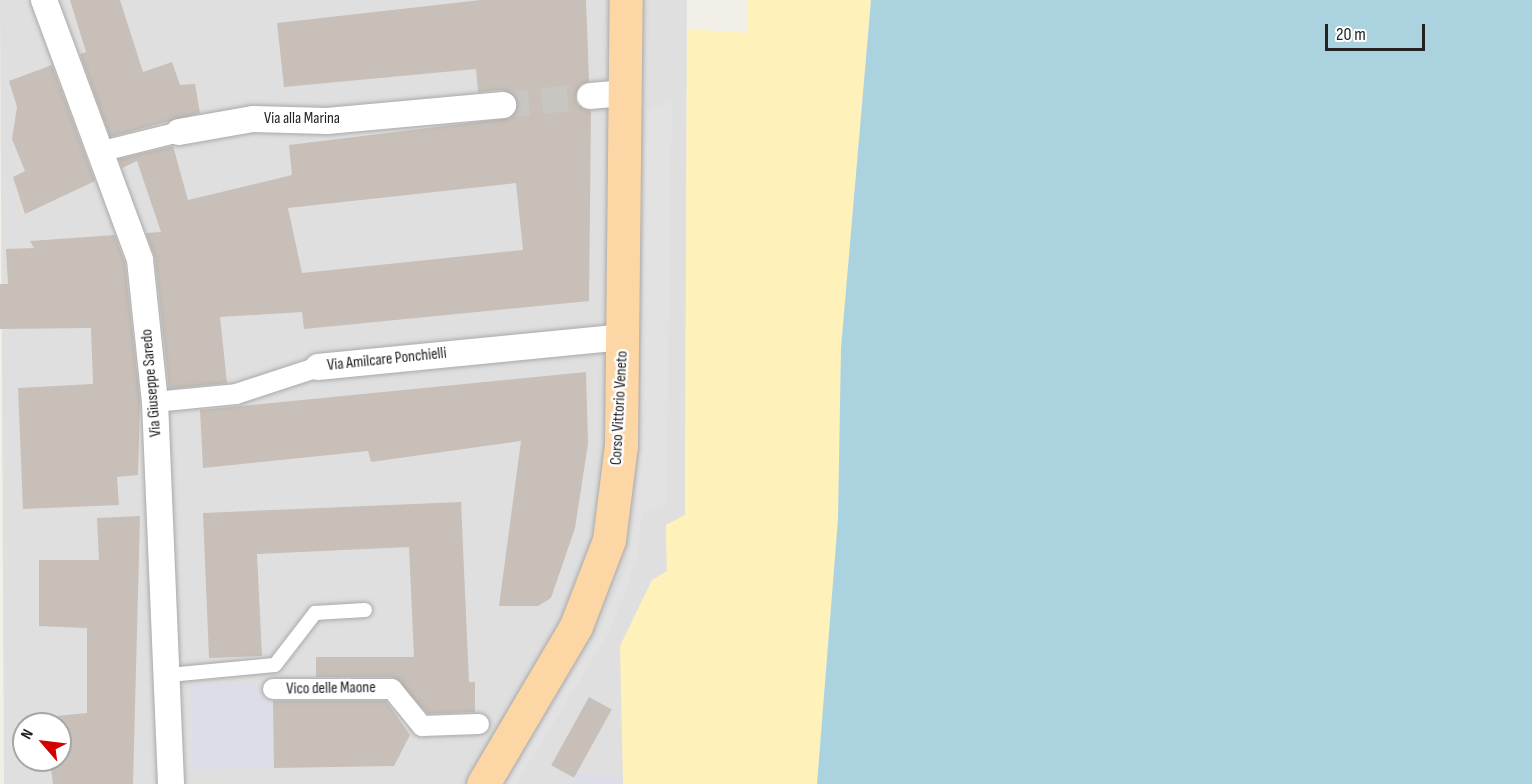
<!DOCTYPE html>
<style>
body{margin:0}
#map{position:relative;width:1532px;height:784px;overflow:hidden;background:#f2efe9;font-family:"Sofia Sans Condensed",sans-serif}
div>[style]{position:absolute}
.residential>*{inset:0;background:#e0dfdf}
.sand>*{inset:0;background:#fff1ba}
.parking>*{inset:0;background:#e2e2e2}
.plaza>*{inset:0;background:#dddde8;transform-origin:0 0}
.water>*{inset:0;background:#aad3df}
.building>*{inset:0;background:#c7bfb8;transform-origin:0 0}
.minor-tunnel>*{height:26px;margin-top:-13px;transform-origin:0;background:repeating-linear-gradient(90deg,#c8c6c1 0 26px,transparent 0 39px)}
.roads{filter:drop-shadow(0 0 2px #a9a9a9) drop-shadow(0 0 2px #a9a9a9)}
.service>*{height:14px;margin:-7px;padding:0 7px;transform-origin:7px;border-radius:7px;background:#fff}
.pedestrian>*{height:20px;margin:-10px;padding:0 10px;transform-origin:10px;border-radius:10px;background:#fff}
.minor>*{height:26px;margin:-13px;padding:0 13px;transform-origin:13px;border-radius:13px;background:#fff}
.primary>*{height:33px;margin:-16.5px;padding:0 16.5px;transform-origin:16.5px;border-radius:16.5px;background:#fcd6a4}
span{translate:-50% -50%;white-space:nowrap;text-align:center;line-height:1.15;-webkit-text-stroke:5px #fff;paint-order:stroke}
.street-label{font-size:16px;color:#222}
.north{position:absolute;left:12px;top:712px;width:60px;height:60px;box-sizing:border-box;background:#fff;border:2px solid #a7a7a7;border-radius:50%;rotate:298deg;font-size:16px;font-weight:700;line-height:24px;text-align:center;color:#222}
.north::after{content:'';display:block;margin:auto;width:21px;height:27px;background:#d40000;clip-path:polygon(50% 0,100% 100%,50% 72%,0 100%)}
.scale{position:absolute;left:1325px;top:24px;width:100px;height:27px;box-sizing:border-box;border:3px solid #222;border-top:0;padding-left:8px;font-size:18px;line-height:21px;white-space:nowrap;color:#222;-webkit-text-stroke:4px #fff;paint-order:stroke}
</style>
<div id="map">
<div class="residential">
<i style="clip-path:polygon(evenodd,0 0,687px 0,685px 515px,666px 525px,667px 571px,623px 784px,4px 784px,0 0,24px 724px,60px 724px,60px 760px,24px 760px,24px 724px)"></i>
</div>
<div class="sand">
<i style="clip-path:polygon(748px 0,871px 0,841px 348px,838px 519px,817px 784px,623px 784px,620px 646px,652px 580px,667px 571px,666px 525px,685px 515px,687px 29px,748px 33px)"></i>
</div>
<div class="parking">
<i style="clip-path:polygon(672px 101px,666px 505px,642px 513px,636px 563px,610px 631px,516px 784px,506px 784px,598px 633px,627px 567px,637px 501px,647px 109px)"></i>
</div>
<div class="plaza">
<i style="left:273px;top:683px;width:85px;height:82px;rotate:89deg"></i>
<i style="clip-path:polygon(579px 772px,623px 777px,623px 784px,572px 784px)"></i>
</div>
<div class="water">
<i style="clip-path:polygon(871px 0,1532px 0,1532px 784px,817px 784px,838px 519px,841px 348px)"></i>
</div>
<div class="building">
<i style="clip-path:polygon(70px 0,120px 0,143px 72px,172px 62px,180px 85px,195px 84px,200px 113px,110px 137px,80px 54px,86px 52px)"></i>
<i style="clip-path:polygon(evenodd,481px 0,586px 0,589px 81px,575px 97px,578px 105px,591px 111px,589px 301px,304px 329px,302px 312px,220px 317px,227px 383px,169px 389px,155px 258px,146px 233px,161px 232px,137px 161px,122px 168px,119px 159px,173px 146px,188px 200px,292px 175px,289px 145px,511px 118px,518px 104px,515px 96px,502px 90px,478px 92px,476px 69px,284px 87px,277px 23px,481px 0,516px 183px,523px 250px,302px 273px,288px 208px,516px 183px)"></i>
<i style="clip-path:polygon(52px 65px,95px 181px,25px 214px,13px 177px,25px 171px,12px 139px,17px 107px,9px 81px)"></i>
<i style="clip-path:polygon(115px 235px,125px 263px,140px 400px,138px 475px,117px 477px,119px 505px,23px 509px,18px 388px,93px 384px,91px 328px,0 329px,0 284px,8px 284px,6px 249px,34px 248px,30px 241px)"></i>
<i style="clip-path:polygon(586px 372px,588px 444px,575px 528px,551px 598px,538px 606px,499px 606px,521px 441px,371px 462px,368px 451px,203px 468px,200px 410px)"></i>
<i style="clip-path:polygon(461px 502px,469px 682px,475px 682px,475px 712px,428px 714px,392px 677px,316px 677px,316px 657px,414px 657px,409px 547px,257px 554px,262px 656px,209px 658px,203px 513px)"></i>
<i style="clip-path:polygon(140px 516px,133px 784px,53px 784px,50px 760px,60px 760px,60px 724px,47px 724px,46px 717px,87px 713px,87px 628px,39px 626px,39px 560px,99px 560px,97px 518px)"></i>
<i style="left:589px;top:697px;width:26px;height:78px;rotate:29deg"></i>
<i style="clip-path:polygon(273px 701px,386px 701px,410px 735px,394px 766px,274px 768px)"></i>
</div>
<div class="minor-tunnel">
<i style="left:503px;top:105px;width:87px;rotate:-5.9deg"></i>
</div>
<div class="roads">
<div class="service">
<i style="left:169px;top:675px;width:106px;rotate:-5.4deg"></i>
<i style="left:275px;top:665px;width:66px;rotate:-52.4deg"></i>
<i style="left:315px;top:613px;width:50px;rotate:-3.4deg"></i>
</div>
<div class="pedestrian">
<i style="left:103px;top:151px;width:78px;rotate:-14deg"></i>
<i style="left:155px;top:402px;width:81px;rotate:-5.6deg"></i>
<i style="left:236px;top:394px;width:86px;rotate:-18.2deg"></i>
<i style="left:273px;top:689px;width:119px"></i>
<i style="left:392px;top:689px;width:48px;rotate:51deg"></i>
<i style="left:422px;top:726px;width:57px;rotate:-2deg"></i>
</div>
<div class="minor">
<i style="left:44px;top:0;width:277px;rotate:69.7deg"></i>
<i style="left:140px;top:260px;width:143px;rotate:84deg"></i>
<i style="left:155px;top:402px;width:382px;rotate:87.6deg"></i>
<i style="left:590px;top:96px;width:36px;rotate:-5deg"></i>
<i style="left:179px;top:132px;width:75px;rotate:-10deg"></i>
<i style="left:253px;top:119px;width:74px;rotate:1.5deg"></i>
<i style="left:327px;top:121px;width:177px;rotate:-5.2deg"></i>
<i style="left:318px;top:367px;width:306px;rotate:-5.6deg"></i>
</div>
<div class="primary">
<i style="left:483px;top:784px;width:183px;rotate:-59.5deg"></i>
<i style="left:576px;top:626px;width:92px;rotate:-69deg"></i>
<i style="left:609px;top:540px;width:96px;rotate:-82.8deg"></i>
<i style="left:621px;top:445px;width:445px;rotate:-89.4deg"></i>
</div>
</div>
<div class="street-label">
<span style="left:302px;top:119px">Via alla Marina</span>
<span style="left:387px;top:360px;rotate:-6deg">Via Amilcare Ponchielli</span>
<span style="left:152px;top:383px;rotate:-95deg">Via Giuseppe Saredo</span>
<span style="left:620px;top:408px;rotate:-87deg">Corso Vittorio Veneto</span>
<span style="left:331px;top:689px;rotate:-1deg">Vico delle Maone</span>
</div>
<div class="north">N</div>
<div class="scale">20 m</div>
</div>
